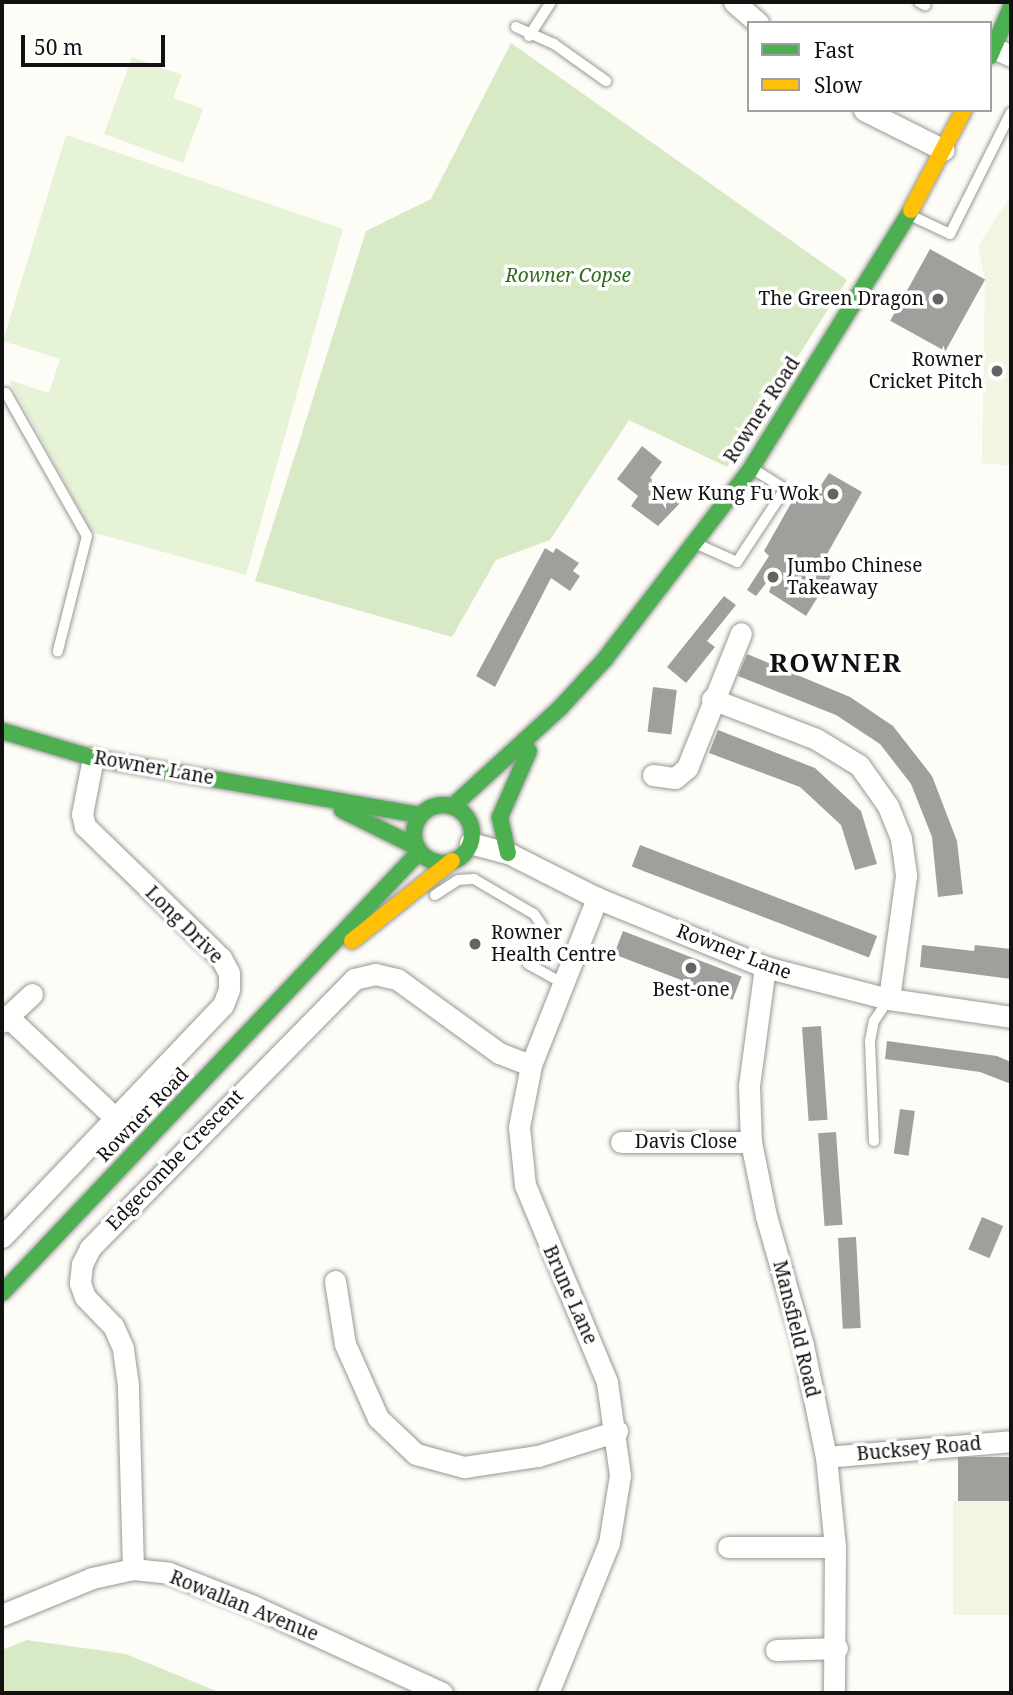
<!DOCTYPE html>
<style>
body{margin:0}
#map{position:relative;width:1013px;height:1695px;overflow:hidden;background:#fdfcf7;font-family:"Noto Serif",serif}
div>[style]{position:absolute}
.green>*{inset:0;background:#e7f3d7}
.forest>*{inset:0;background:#d8eac5}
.pitch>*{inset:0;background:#f0f6e1;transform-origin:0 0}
.building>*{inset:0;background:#a19f9c;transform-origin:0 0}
.roads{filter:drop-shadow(0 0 2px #979795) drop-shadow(0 0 2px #979795)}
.lane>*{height:10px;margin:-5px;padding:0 5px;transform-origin:5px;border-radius:5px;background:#fffffe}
.street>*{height:21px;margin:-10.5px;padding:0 10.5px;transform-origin:10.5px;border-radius:10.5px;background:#fffffe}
.fast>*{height:16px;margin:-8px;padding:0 8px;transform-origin:8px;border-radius:8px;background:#4caf50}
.fast>.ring{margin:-8px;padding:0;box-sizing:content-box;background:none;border:16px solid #4caf50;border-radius:50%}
.slow>*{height:16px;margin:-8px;padding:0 8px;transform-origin:8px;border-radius:8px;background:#ffc107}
.dots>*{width:19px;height:19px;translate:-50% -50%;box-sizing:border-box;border:4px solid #fff;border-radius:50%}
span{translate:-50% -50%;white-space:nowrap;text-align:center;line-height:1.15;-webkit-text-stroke:7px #fff;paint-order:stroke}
.park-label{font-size:19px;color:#2f6b1f;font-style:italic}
.poi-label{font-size:19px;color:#111}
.right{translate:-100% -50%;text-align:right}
.left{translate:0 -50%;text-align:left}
.street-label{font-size:19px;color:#111}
.district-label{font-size:26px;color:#111;font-weight:700;letter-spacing:2px}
.frame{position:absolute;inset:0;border:4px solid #111;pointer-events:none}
.legend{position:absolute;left:747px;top:21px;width:245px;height:91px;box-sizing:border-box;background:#fff;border:2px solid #a0a0a0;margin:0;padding:9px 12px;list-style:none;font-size:21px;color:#111}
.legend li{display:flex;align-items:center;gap:14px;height:35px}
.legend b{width:35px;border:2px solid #a0a0a0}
.scale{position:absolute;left:21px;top:35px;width:144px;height:32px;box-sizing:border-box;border:4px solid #111;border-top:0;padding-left:9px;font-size:21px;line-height:24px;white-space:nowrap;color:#111;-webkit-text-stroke:5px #fff;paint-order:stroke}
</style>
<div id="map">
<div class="green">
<i style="clip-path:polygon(132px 57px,182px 75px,173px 98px,203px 109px,183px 163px,104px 134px)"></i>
<i style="clip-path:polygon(66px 135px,343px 229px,246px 575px,92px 532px,9px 380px,49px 393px,60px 359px,3px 341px)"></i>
</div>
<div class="forest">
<i style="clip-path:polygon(511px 43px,847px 280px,727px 467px,629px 420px,550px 540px,496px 560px,452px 637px,255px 581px,366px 231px,431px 199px)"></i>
<i style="clip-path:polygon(27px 1640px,126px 1654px,221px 1693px,2px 1693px,2px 1650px)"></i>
</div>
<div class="pitch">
<i style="clip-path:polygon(1011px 195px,1011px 466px,982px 463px,985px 280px,978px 246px)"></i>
<i style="left:1011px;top:1501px;width:114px;height:58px;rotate:90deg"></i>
</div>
<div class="building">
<i style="left:930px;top:249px;width:63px;height:82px;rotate:29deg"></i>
<i style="clip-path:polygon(642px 446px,662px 462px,650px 478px,681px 502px,658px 526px,631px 506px,638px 496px,617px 479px)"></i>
<i style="clip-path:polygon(829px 473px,862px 492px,826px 556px,839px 563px,806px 616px,769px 592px,778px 568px,756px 596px,747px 590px,769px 556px,764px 551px,798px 491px,812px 499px)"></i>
<i style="clip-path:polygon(545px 548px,553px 553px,556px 548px,579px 563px,573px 571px,580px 576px,570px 591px,551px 578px,495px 687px,476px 676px)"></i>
<i style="clip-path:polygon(724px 596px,736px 605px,707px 641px,715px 647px,686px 683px,667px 667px)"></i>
<i style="clip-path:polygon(747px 654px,850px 697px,893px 726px,932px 776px,957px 841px,963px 894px,938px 897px,932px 837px,911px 784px,880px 744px,836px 715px,738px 676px)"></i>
<i style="left:653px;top:687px;width:24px;height:45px;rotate:7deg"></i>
<i style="clip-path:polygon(718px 730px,815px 768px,861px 811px,877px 864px,855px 870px,841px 825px,800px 787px,709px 753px)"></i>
<i style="left:640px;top:845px;width:254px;height:23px;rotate:21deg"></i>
<i style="left:623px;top:931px;width:127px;height:25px;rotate:21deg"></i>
<i style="clip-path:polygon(922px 945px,974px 951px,975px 945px,1011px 949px,1011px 979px,920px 967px)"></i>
<i style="left:821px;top:1026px;width:94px;height:19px;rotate:86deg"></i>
<i style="clip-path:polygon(887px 1041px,997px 1056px,1011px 1062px,1011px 1084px,980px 1072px,885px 1059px)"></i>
<i style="left:900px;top:1109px;width:15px;height:45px;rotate:8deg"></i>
<i style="left:836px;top:1132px;width:93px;height:18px;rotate:86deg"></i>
<i style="left:982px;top:1217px;width:23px;height:35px;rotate:23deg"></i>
<i style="left:856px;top:1237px;width:91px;height:18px;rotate:87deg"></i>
<i style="left:1011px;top:1457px;width:44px;height:53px;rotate:90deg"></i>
</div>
<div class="roads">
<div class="lane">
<i style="left:919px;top:2px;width:7px;rotate:27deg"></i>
<i style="left:516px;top:27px;width:42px;rotate:24.1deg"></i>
<i style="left:554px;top:44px;width:64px;rotate:35.4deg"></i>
<i style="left:529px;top:36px;width:40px;rotate:-57.1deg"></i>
<i style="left:912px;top:216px;width:42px;rotate:25.3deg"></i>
<i style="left:950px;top:234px;width:136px;rotate:-63.4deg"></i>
<i style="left:2px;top:395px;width:4px;rotate:-27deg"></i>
<i style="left:6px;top:393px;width:164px;rotate:60.5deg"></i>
<i style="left:87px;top:536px;width:119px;rotate:104.2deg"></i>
<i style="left:697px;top:544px;width:44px;rotate:24.2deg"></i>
<i style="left:737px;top:562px;width:87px;rotate:-56.7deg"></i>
<i style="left:785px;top:489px;width:39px;rotate:-148deg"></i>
<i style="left:435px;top:895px;width:27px;rotate:-33deg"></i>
<i style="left:458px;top:880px;width:16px;rotate:-4deg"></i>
<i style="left:474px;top:879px;width:69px;rotate:30.3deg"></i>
<i style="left:534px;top:914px;width:14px;rotate:56deg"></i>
<i style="left:542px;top:926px;width:40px;rotate:110.2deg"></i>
<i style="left:528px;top:964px;width:41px;rotate:29.1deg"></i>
<i style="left:874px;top:1141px;width:100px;rotate:-92.3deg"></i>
<i style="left:870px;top:1041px;width:20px;rotate:-79deg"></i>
<i style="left:874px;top:1021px;width:27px;rotate:-56deg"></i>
</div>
<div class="street">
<i style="left:734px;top:2px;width:32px;rotate:41deg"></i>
<i style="left:994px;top:48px;width:19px;rotate:25deg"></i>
<i style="left:864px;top:110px;width:89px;rotate:26.6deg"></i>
<i style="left:712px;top:699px;width:111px;rotate:21deg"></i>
<i style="left:816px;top:739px;width:50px;rotate:31.2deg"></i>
<i style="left:859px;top:765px;width:50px;rotate:54.7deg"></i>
<i style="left:888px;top:806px;width:35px;rotate:68deg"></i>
<i style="left:901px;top:839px;width:37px;rotate:82deg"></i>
<i style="left:906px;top:876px;width:124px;rotate:97.9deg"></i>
<i style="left:653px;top:775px;width:22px;rotate:8deg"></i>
<i style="left:675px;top:778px;width:16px;rotate:-40deg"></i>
<i style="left:687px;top:768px;width:145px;rotate:-68.2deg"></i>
<i style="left:470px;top:843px;width:39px;rotate:15deg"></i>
<i style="left:508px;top:853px;width:100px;rotate:26.8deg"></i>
<i style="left:597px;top:898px;width:182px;rotate:22.3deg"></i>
<i style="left:765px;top:967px;width:128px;rotate:14.5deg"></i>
<i style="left:889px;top:999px;width:123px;rotate:8.4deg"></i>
<i style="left:765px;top:967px;width:120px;rotate:97.7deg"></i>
<i style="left:749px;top:1086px;width:56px;rotate:88deg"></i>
<i style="left:751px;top:1142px;width:76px;rotate:78.5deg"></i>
<i style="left:766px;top:1216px;width:134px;rotate:74deg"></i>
<i style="left:803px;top:1345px;width:114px;rotate:78.4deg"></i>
<i style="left:826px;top:1457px;width:90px;rotate:84.3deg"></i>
<i style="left:835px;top:1547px;width:146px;rotate:90.4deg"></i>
<i style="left:7px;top:1016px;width:147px;rotate:43.3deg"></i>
<i style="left:2px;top:1022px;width:41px;rotate:-43deg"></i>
<i style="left:621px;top:1142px;width:130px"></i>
<i style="left:2px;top:1237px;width:320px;rotate:-46.4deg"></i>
<i style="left:223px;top:1005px;width:17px;rotate:-69deg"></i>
<i style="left:229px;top:989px;width:16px;rotate:-90deg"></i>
<i style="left:229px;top:973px;width:17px;rotate:-118deg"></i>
<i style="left:221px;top:958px;width:190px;rotate:-135.9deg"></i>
<i style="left:85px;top:826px;width:12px;rotate:-104deg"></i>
<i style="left:82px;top:814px;width:57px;rotate:-78.9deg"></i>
<i style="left:335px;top:1281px;width:64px;rotate:81deg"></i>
<i style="left:345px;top:1344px;width:81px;rotate:66deg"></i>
<i style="left:378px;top:1418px;width:52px;rotate:43.5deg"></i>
<i style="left:416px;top:1454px;width:50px;rotate:15.2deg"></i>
<i style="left:464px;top:1467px;width:75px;rotate:-8.5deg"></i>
<i style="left:538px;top:1456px;width:83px;rotate:-17.6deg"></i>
<i style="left:826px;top:1457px;width:186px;rotate:-4.9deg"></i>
<i style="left:728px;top:1547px;width:107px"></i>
<i style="left:133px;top:1569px;width:184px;rotate:-91.6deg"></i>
<i style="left:128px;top:1385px;width:37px;rotate:-98deg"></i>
<i style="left:123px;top:1348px;width:24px;rotate:-114deg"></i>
<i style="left:113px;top:1326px;width:40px;rotate:-134deg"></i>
<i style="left:85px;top:1297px;width:15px;rotate:-110deg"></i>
<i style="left:80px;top:1283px;width:19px;rotate:-84deg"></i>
<i style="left:82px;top:1264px;width:18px;rotate:-63deg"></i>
<i style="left:90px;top:1248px;width:377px;rotate:-45.5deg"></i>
<i style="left:354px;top:979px;width:22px;rotate:-13deg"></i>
<i style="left:375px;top:974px;width:23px;rotate:13deg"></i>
<i style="left:397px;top:979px;width:126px;rotate:36deg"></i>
<i style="left:499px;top:1053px;width:34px;rotate:21deg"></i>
<i style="left:2px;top:1615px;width:97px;rotate:-22.3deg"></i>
<i style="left:92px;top:1578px;width:42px;rotate:-12.4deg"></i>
<i style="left:133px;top:1569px;width:36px;rotate:6deg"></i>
<i style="left:169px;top:1573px;width:90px;rotate:21.4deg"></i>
<i style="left:253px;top:1606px;width:208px;rotate:24.7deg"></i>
<i style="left:776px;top:1650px;width:61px;rotate:-1.9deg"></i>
<i style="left:548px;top:1693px;width:162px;rotate:-67.9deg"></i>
<i style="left:609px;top:1543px;width:69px;rotate:-80.8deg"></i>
<i style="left:620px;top:1475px;width:94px;rotate:-98deg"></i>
<i style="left:607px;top:1382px;width:213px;rotate:-112.6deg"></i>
<i style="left:525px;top:1185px;width:58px;rotate:-95.9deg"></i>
<i style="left:519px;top:1127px;width:63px;rotate:-79deg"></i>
<i style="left:531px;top:1065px;width:180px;rotate:-68.4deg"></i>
</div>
<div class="fast">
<i style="left:990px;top:56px;width:53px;rotate:-66.8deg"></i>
<i style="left:2px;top:731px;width:95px;rotate:16.5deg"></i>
<i style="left:93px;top:758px;width:332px;rotate:9.9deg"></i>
<i class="ring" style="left:414px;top:805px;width:42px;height:42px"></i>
<i style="left:453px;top:806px;width:145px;rotate:-42.5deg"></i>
<i style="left:560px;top:708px;width:67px;rotate:-47.4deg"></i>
<i style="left:605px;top:659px;width:238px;rotate:-52.5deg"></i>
<i style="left:750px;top:470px;width:306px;rotate:-58.2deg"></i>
<i style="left:342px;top:810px;width:84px;rotate:26.3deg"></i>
<i style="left:508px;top:853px;width:37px;rotate:-103deg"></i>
<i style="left:500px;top:817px;width:72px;rotate:-66.3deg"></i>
<i style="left:2px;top:1293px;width:608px;rotate:-46.6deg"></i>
</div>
<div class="slow">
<i style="left:911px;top:210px;width:113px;rotate:-62.1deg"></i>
<i style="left:352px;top:941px;width:128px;rotate:-38.7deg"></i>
</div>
</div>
<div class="dots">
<i style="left:938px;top:299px;background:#646362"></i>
<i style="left:997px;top:371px;background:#646362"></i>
<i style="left:833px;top:494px;background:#646362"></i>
<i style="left:773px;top:577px;background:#646362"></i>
<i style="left:475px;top:944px;background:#646362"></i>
<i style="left:691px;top:968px;background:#646362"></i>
</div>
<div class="park-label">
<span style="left:568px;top:276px">Rowner Copse</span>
</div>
<div class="poi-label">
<span class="right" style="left:924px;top:299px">The Green Dragon</span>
<span class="right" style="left:983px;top:371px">Rowner<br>Cricket Pitch</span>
<span class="right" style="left:819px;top:494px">New Kung Fu Wok</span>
<span class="left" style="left:787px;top:577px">Jumbo Chinese<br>Takeaway</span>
<span class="left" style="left:491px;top:944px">Rowner<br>Health Centre</span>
<span style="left:691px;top:990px">Best-one</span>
</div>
<div class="street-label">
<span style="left:762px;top:410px;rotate:-57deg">Rowner Road</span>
<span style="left:154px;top:768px;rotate:10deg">Rowner Lane</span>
<span style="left:184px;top:925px;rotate:45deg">Long Drive</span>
<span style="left:734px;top:952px;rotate:21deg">Rowner Lane</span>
<span style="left:143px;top:1115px;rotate:-46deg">Rowner Road</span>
<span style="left:686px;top:1142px">Davis Close</span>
<span style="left:175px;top:1160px;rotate:-46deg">Edgecombe Crescent</span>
<span style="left:570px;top:1295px;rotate:66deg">Brune Lane</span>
<span style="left:796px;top:1329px;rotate:76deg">Mansfield Road</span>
<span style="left:919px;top:1449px;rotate:-5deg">Bucksey Road</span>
<span style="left:244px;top:1606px;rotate:22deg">Rowallan Avenue</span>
</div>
<div class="district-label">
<span style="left:836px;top:663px">ROWNER</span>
</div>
<div class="frame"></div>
<ul class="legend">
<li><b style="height:9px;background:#4caf50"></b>Fast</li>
<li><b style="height:9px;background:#ffc107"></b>Slow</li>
</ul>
<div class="scale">50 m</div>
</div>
